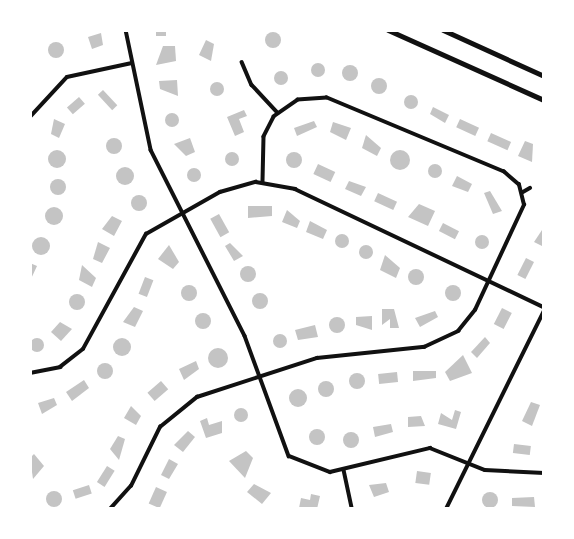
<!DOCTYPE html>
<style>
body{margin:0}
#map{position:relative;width:574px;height:539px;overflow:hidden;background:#fff;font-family:"Work Sans",sans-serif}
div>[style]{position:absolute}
.building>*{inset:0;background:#c4c4c4;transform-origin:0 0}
.round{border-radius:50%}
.minor>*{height:3.5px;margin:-1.75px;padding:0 1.75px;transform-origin:1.75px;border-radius:1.75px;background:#111}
.tertiary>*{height:3.5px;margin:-1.75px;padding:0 1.75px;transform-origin:1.75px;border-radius:1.75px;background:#111}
.motorway>*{height:5px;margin:-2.5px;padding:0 2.5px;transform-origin:2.5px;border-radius:2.5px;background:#111}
span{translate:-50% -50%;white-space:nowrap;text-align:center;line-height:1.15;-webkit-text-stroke:7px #fff;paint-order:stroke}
.frame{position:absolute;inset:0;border:32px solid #fff;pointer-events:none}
</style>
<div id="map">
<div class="building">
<i style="left:156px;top:30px;width:10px;height:6px"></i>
<i class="round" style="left:265px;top:32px;width:16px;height:16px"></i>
<i style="clip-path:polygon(101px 33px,103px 45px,92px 49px,88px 37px)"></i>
<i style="clip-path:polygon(206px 40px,214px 44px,211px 61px,199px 55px)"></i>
<i class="round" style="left:48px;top:42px;width:16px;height:16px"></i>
<i style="clip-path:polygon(163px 46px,175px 46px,176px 61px,156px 65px)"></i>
<i class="round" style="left:311px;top:63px;width:14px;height:14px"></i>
<i class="round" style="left:342px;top:65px;width:16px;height:16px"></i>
<i class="round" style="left:274px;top:71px;width:14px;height:14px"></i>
<i class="round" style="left:371px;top:78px;width:16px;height:16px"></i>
<i style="clip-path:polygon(177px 80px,178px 96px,160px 89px,159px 81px)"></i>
<i class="round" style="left:210px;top:82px;width:14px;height:14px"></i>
<i style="left:103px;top:90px;width:21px;height:7px;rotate:47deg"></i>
<i class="round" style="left:404px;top:95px;width:14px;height:14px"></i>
<i style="left:79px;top:97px;width:9px;height:16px;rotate:49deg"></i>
<i style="clip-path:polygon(433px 107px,449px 115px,445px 123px,430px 114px)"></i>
<i style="clip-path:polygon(244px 110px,247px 116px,239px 119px,244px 132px,235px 136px,227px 117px)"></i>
<i class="round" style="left:165px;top:113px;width:14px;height:14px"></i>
<i style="clip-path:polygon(54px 119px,65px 124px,59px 138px,51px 134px)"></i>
<i style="left:460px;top:119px;width:21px;height:9px;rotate:25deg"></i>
<i style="clip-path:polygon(314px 121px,317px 127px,297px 136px,294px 128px)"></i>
<i style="clip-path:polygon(333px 122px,351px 128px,346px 140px,330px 132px)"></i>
<i style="left:491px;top:133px;width:22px;height:9px;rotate:24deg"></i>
<i style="clip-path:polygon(366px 135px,381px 148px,377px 156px,362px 148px)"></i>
<i class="round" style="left:106px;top:138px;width:16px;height:16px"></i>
<i style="clip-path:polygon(190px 138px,195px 152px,186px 156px,174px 144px)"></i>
<i style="clip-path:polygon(525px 141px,533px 144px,532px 162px,518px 156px)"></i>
<i class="round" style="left:48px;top:150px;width:18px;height:18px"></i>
<i class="round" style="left:390px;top:150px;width:20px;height:20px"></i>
<i class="round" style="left:225px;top:152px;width:14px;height:14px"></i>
<i class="round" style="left:286px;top:152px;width:16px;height:16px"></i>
<i class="round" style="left:428px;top:164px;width:14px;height:14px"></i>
<i style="left:318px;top:164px;width:19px;height:11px;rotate:25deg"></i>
<i class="round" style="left:116px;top:167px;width:18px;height:18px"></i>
<i class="round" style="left:187px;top:168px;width:14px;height:14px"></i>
<i style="clip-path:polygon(457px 176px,472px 184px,468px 192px,452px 186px)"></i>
<i class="round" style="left:50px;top:179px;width:16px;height:16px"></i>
<i style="clip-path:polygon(349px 181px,366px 187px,361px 196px,345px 189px)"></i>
<i style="clip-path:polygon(490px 191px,502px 211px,493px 214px,484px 193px)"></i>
<i style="left:378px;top:193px;width:21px;height:9px;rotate:25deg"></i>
<i class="round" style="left:131px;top:195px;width:16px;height:16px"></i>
<i style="clip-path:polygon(419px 204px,435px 211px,428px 226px,408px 217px)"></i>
<i style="clip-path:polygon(248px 206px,272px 206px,272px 216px,248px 218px)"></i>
<i class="round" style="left:45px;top:207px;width:18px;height:18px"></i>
<i style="clip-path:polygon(287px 210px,300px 221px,297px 228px,282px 222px)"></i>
<i style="left:219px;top:214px;width:21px;height:10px;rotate:61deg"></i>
<i style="clip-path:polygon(112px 216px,122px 221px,114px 236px,102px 229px)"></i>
<i style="clip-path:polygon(310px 221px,327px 230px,323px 239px,306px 232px)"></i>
<i style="left:443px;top:223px;width:18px;height:9px;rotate:27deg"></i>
<i style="clip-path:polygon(544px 227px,544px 247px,534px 242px)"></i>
<i class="round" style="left:335px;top:234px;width:14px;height:14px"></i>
<i class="round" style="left:475px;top:235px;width:14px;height:14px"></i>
<i class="round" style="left:32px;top:237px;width:18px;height:18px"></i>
<i style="clip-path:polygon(98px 242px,110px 248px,102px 263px,93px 259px)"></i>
<i style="clip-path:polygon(230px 243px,243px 256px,234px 261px,225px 246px)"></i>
<i class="round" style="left:359px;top:245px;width:14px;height:14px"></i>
<i style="clip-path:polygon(169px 245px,179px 262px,173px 269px,158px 259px)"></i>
<i style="clip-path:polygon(385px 255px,400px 268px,396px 278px,380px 270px)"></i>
<i style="left:526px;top:258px;width:9px;height:19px;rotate:27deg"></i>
<i style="clip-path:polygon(30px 263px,37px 266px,30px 281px)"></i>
<i style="clip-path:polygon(82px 265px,96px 278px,92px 287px,79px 280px)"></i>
<i class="round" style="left:240px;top:266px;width:16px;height:16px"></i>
<i class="round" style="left:408px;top:269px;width:16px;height:16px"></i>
<i style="left:145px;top:277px;width:9px;height:18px;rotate:21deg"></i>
<i class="round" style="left:445px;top:285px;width:16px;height:16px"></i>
<i class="round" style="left:181px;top:285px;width:16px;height:16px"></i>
<i class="round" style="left:252px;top:293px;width:16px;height:16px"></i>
<i class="round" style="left:69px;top:294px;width:16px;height:16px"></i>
<i style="clip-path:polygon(134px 307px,143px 311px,135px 327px,123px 322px)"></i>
<i style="left:502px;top:308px;width:11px;height:18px;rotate:27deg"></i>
<i style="clip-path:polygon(382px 309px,394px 309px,399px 328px,390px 328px,390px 319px,382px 325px)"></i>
<i style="clip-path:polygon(435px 311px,438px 317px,420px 327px,415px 318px)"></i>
<i class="round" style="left:195px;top:313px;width:16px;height:16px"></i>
<i style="clip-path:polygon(372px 316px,372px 330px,356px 325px,356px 317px)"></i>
<i class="round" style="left:329px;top:317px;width:16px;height:16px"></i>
<i style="clip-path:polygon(60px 322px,72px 329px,61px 341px,51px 332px)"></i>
<i style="clip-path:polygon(315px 325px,318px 337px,298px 340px,295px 330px)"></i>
<i class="round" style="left:273px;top:334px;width:14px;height:14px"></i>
<i style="clip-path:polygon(485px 337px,490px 343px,477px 358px,471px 352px)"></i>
<i class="round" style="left:113px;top:338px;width:18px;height:18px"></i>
<i class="round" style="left:30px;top:338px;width:14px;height:14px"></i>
<i class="round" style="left:208px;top:348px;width:20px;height:20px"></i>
<i style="clip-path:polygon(463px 355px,472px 373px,450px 381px,445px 372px)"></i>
<i style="clip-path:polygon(196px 361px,199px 369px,184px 380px,179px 369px)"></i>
<i class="round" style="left:97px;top:363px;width:16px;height:16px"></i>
<i style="clip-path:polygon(413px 371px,436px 371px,436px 378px,413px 381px)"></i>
<i style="left:397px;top:372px;width:10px;height:19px;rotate:84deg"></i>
<i class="round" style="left:349px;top:373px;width:16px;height:16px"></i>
<i style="clip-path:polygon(84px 380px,89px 388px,72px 401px,66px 392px)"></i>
<i style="left:161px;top:381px;width:11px;height:18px;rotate:49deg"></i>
<i class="round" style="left:318px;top:381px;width:16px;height:16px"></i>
<i class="round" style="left:289px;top:389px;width:18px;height:18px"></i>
<i style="clip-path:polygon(54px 398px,57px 405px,42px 414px,38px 403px)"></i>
<i style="clip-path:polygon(531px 402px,540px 405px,532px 426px,522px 421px)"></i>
<i style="clip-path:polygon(131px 406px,141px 416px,136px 425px,124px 418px)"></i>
<i class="round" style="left:234px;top:408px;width:14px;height:14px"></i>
<i style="clip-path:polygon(455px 410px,461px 412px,456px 429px,438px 424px,441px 413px,452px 420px)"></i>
<i style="clip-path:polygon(421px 416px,425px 426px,408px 427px,408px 417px)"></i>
<i style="clip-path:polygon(207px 418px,209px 425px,222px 421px,222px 433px,206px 438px,200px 421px)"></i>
<i style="clip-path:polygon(391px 424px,393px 432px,375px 437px,373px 427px)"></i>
<i class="round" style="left:309px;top:429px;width:16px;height:16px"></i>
<i style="clip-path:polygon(188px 431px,195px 437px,183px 452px,174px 445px)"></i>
<i class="round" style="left:343px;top:432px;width:16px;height:16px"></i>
<i style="clip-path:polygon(118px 436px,125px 439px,119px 460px,110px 449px)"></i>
<i style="left:514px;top:444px;width:17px;height:9px;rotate:7deg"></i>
<i style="clip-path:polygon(246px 451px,253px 458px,245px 478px,229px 461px)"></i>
<i style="clip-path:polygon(34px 454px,44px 466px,33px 479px,30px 458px)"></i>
<i style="clip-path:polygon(169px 459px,178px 464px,169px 479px,161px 475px)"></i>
<i style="left:107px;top:466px;width:9px;height:19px;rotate:32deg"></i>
<i style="left:417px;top:471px;width:14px;height:12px;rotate:8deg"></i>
<i style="clip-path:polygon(386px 483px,389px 492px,374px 497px,369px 485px)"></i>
<i style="clip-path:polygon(254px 484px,271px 493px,262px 504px,247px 492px)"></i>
<i style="left:89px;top:485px;width:9px;height:17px;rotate:72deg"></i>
<i style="left:156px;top:487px;width:12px;height:18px;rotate:24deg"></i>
<i class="round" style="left:46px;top:491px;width:16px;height:16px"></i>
<i class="round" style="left:482px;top:492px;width:16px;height:16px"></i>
<i style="clip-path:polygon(311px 494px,320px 496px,317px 509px,299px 508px,301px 498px,310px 500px)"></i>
<i style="clip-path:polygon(534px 497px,535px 507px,512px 506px,512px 498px)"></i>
</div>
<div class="minor">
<i style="left:126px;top:30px;width:123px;rotate:78.2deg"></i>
<i style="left:151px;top:150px;width:208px;rotate:63.2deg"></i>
<i style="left:245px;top:336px;width:128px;rotate:69.9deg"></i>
<i style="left:289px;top:456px;width:44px;rotate:21.3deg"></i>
<i style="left:330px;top:472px;width:103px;rotate:-13.5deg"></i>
<i style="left:430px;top:448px;width:59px;rotate:21.8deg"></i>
<i style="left:485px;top:470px;width:59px;rotate:2.9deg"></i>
<i style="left:242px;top:62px;width:25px;rotate:67deg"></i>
<i style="left:252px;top:85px;width:38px;rotate:47deg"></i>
<i style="left:30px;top:117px;width:54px;rotate:-47.2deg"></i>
<i style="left:67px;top:77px;width:66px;rotate:-12.2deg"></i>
<i style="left:523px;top:192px;width:8px;rotate:-30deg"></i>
<i style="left:30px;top:373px;width:31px;rotate:-11deg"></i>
<i style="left:60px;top:367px;width:29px;rotate:-38deg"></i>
<i style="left:83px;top:349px;width:131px;rotate:-61.3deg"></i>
<i style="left:146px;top:234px;width:85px;rotate:-29.6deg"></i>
<i style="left:220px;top:192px;width:37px;rotate:-16deg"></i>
<i style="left:256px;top:182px;width:40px;rotate:10deg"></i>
<i style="left:295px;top:189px;width:276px;rotate:25.4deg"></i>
<i style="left:344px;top:470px;width:40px;rotate:78deg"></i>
<i style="left:110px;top:509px;width:31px;rotate:-48deg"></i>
<i style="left:131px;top:486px;width:66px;rotate:-63.8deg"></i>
<i style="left:160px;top:427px;width:48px;rotate:-39deg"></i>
<i style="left:197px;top:397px;width:126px;rotate:-18deg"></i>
<i style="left:317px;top:358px;width:108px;rotate:-5.9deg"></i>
<i style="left:424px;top:347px;width:38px;rotate:-25deg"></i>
<i style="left:458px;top:331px;width:27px;rotate:-51deg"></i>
<i style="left:475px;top:310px;width:116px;rotate:-65deg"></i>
<i style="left:524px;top:205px;width:21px;rotate:-104deg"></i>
<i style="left:519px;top:185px;width:20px;rotate:-139deg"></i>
<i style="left:504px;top:172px;width:192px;rotate:-157.3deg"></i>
<i style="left:327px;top:98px;width:29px;rotate:176deg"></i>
<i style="left:298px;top:100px;width:29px;rotate:145deg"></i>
<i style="left:274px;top:117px;width:22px;rotate:117deg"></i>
<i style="left:264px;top:137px;width:45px;rotate:91.3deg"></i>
</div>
<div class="tertiary">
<i style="left:446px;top:509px;width:221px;rotate:-63.7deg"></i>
</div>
<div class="motorway">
<i style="left:388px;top:30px;width:171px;rotate:24.2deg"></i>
<i style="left:443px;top:30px;width:111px;rotate:24.5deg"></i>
</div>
<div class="frame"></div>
</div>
